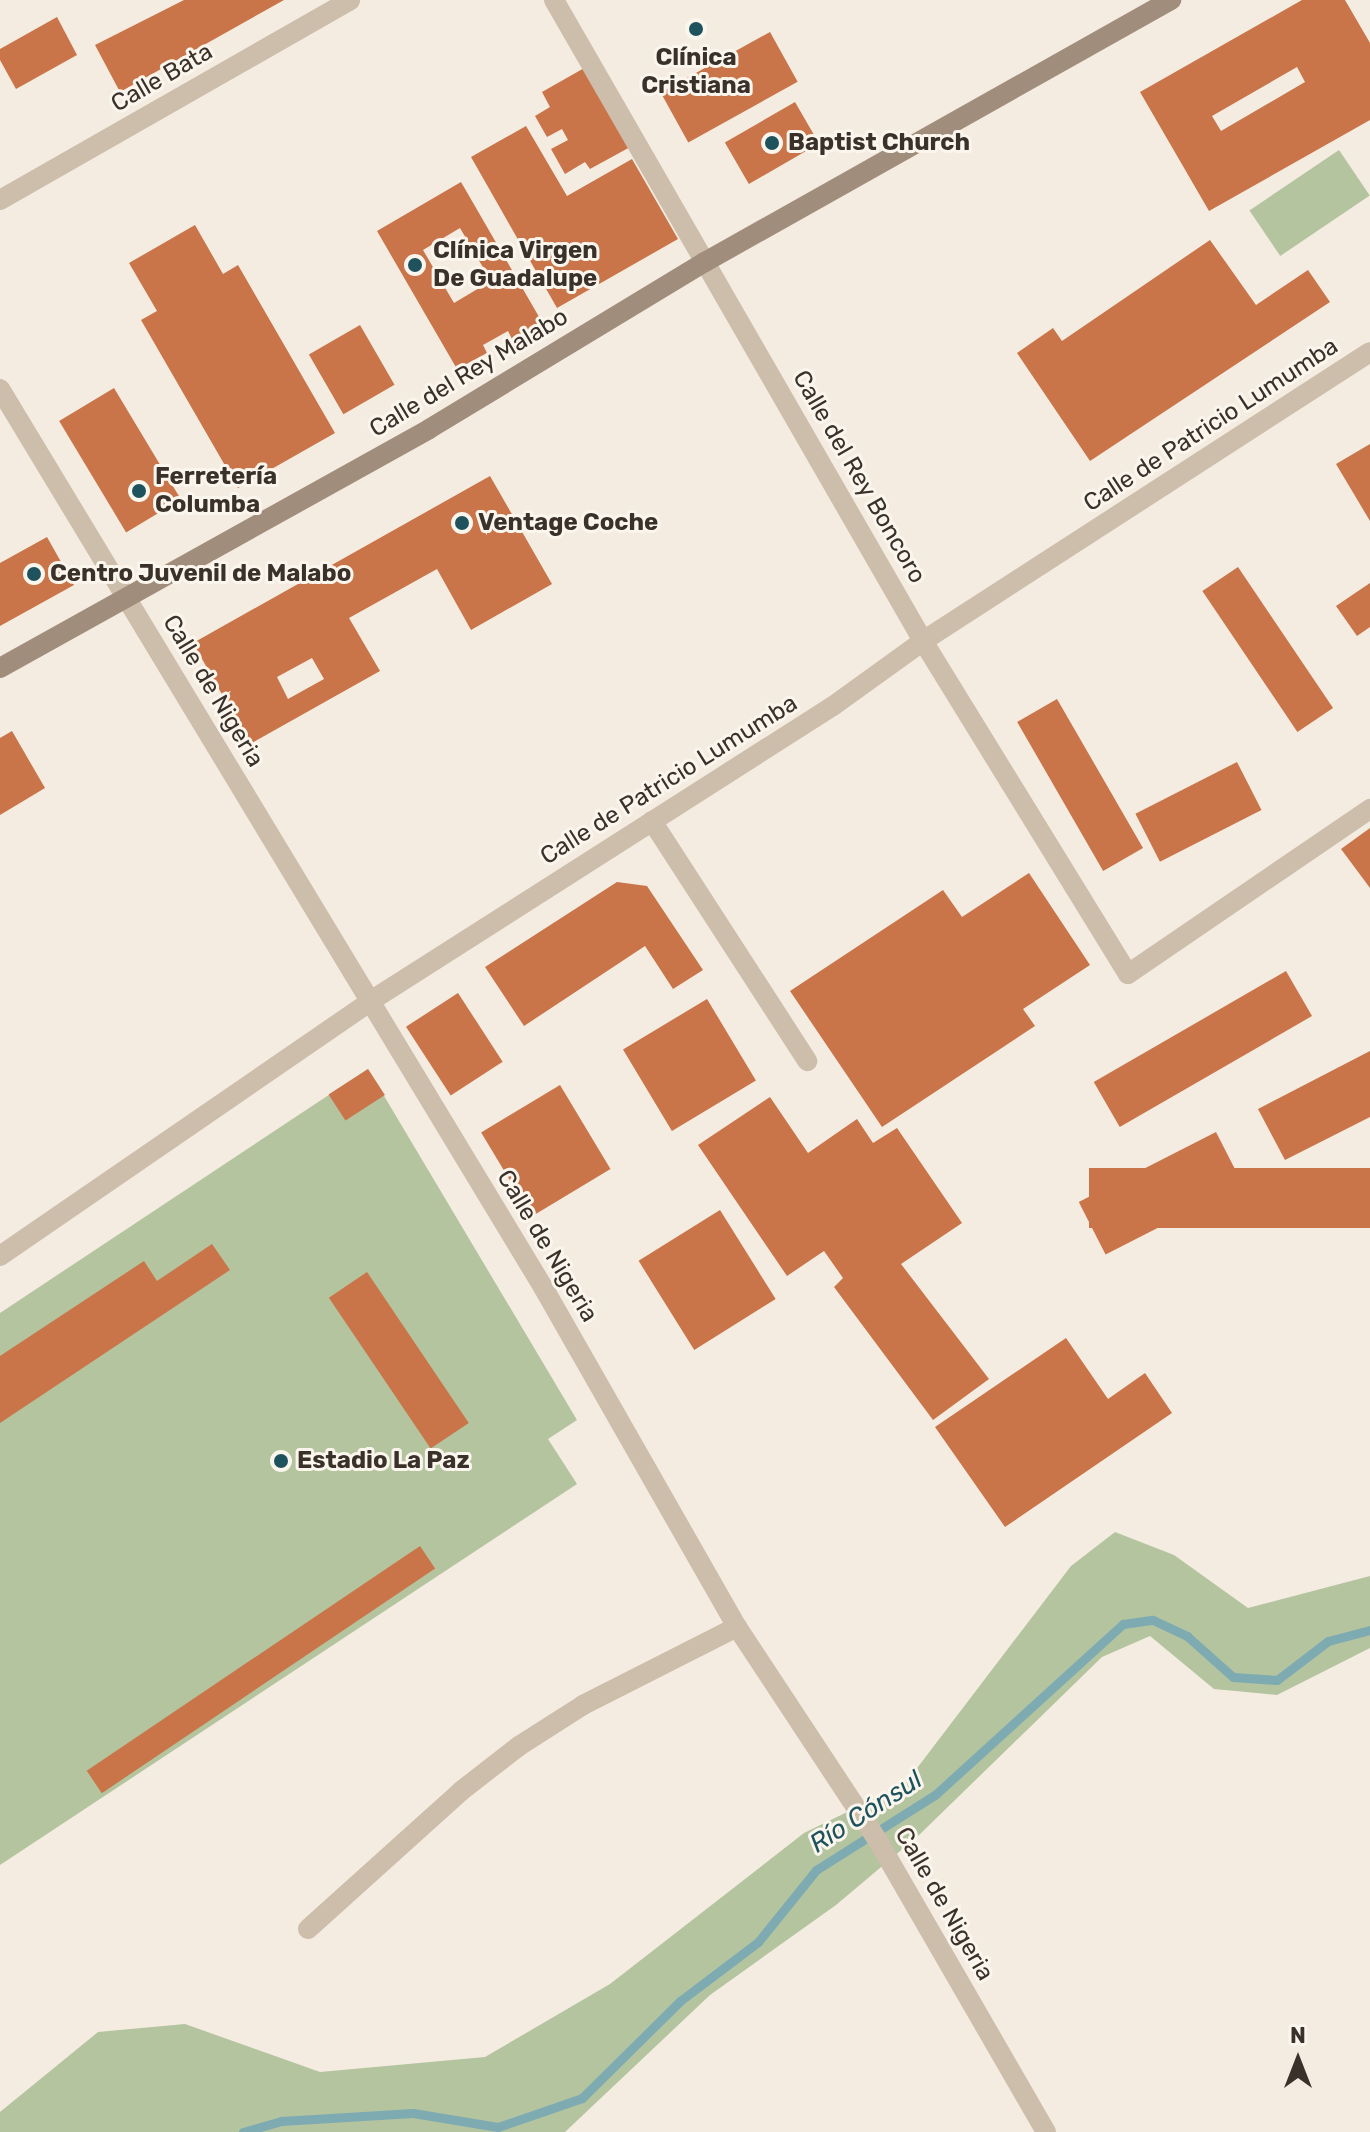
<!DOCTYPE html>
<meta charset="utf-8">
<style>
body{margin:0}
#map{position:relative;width:1370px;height:2132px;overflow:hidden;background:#f4ece0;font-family:Rubik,sans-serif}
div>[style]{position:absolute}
.green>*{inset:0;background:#b4c49f;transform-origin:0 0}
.stream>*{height:9px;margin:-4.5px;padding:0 4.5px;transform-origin:4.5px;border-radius:4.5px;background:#7eabb2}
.building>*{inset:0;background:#c97449;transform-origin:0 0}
.minor>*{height:20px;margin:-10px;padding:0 10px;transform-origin:10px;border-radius:10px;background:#cdbdab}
.tertiary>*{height:20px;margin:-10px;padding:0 10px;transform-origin:10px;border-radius:10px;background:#cdbdab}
.secondary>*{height:20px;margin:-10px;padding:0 10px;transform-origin:10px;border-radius:10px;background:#a18d7c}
.dots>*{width:22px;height:22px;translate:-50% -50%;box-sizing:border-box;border:4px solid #fbf6ed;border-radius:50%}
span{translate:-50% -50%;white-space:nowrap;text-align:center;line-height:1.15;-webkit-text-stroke:6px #fbf6ed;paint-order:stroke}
.poi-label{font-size:24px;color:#3a312a;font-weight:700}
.left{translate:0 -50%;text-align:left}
.street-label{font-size:24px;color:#3a312a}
.water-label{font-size:26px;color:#1e535d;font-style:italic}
.north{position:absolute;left:1258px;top:2020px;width:80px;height:80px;-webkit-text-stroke:6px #fbf6ed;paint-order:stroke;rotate:0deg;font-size:22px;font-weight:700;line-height:32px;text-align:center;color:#3a312a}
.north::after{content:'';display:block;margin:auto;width:28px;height:36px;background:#3a312a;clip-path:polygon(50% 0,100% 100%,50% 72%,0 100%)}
</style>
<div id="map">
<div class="green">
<i style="left:1339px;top:150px;width:55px;height:108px;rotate:56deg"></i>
<i style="clip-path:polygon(368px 1069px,577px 1420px,548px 1439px,577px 1484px,0 1865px,0 1313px)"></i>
<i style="clip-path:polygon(1115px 1532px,1174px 1555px,1248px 1608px,1370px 1576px,1370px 1648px,1277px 1695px,1214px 1689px,1150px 1636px,1102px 1657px,918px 1836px,836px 1905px,710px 1995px,565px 2132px,0 2132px,0 2112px,98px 2032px,185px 2024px,320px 2072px,485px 2057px,610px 1984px,804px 1833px,905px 1784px,1071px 1566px)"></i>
</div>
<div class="stream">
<i style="left:243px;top:2132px;width:40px;rotate:-16deg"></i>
<i style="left:281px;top:2121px;width:132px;rotate:-3.5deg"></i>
<i style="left:413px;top:2113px;width:86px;rotate:9.4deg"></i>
<i style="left:498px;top:2127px;width:89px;rotate:-19deg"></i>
<i style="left:582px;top:2098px;width:138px;rotate:-44.7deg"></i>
<i style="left:680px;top:2001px;width:98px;rotate:-37.1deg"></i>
<i style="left:758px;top:1942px;width:92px;rotate:-51.1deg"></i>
<i style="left:816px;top:1870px;width:142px;rotate:-32.3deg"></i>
<i style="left:936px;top:1794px;width:253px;rotate:-42.3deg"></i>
<i style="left:1123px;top:1624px;width:30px;rotate:-8deg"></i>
<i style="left:1153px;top:1620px;width:38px;rotate:25deg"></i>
<i style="left:1187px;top:1636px;width:62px;rotate:41.7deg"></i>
<i style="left:1233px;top:1677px;width:44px;rotate:3.9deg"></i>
<i style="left:1277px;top:1680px;width:64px;rotate:-37.4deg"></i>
<i style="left:1328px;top:1641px;width:43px;rotate:-14.7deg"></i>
</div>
<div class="building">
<i style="clip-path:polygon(184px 0,284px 0,120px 92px,95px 45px)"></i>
<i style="clip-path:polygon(evenodd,1302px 0,1345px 0,1370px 43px,1370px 120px,1209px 211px,1140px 92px,1302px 0,1297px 67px,1305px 82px,1221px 131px,1212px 116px,1297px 67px)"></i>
<i style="clip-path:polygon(57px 17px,77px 55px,16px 89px,0 60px,0 49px)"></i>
<i style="left:770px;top:32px;width:57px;height:125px;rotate:61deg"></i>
<i style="clip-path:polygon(586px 67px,632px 146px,590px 169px,585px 162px,565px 174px,551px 149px,568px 140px,562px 129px,547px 137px,535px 116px,550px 107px,542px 92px)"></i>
<i style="left:795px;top:102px;width:48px;height:81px;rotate:60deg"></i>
<i style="clip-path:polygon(526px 126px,567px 196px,632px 159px,678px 239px,557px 308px,471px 157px)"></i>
<i style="clip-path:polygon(evenodd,461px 182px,542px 322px,512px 339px,508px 331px,483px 345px,487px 353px,457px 369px,377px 231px,461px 182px,460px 228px,491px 281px,454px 303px,423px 250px,460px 228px)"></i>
<i style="clip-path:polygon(195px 225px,223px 274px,238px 265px,335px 433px,238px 488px,141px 320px,157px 311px,129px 263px)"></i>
<i style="clip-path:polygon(1210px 240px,1256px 305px,1308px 270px,1330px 302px,1090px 461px,1017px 353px,1053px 328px,1062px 341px)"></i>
<i style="left:360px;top:325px;width:69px;height:59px;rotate:60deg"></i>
<i style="left:114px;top:388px;width:130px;height:64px;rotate:59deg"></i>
<i style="clip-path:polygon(1370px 444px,1370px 521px,1336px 464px)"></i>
<i style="clip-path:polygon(evenodd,490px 476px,552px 584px,471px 630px,437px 569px,349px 618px,380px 671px,250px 744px,193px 643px,490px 476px,312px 658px,324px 679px,288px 699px,277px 677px,312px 658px)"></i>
<i style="clip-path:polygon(47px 537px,74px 585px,0 626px,0 563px)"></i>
<i style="left:1238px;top:567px;width:170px;height:43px;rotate:56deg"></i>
<i style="clip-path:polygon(1370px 583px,1370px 627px,1357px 636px,1336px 606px)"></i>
<i style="left:1057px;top:699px;width:172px;height:46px;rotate:60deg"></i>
<i style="clip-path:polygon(12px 731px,45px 788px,0 815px,0 738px)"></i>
<i style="left:1237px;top:762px;width:54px;height:114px;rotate:63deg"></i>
<i style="clip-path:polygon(1370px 828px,1370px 888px,1341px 849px)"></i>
<i style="clip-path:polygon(1029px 873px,1090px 965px,1023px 1009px,1035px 1026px,882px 1127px,790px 991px,943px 890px,962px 917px)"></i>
<i style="clip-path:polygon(617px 882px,647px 886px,703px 970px,673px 989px,645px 946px,524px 1026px,485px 967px)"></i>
<i style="left:1286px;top:971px;width:52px;height:222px;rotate:60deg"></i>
<i style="left:458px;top:993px;width:82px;height:62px;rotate:57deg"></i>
<i style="left:707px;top:999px;width:95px;height:98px;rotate:59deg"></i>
<i style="clip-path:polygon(1370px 1051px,1370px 1117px,1285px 1160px,1258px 1109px)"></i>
<i style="left:368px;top:1069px;width:31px;height:47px;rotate:57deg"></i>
<i style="left:560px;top:1085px;width:98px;height:92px;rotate:59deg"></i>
<i style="clip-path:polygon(770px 1097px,808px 1153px,857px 1119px,873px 1143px,897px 1128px,962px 1223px,901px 1264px,989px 1379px,933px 1420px,834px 1287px,843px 1278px,824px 1251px,787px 1276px,698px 1145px)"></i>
<i style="left:1216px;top:1132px;width:59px;height:154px;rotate:63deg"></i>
<i style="left:1370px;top:1168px;width:60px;height:281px;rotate:90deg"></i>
<i style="left:720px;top:1210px;width:105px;height:96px;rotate:58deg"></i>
<i style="clip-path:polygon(212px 1244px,230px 1270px,0 1423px,0 1356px,144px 1261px,157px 1281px)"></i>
<i style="left:367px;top:1272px;width:182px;height:46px;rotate:56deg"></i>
<i style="clip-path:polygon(1066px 1338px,1108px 1399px,1145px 1373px,1172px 1413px,1005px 1527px,935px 1427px)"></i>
<i style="left:420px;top:1546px;width:27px;height:402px;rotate:56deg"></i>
</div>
<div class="minor">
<i style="left:554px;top:0;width:740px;rotate:60.07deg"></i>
<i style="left:923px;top:641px;width:391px;rotate:58.4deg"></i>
<i style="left:1128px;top:974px;width:293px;rotate:-34.3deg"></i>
<i style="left:0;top:200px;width:403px;rotate:-29.7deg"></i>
<i style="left:652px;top:821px;width:286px;rotate:57.1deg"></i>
<i style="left:308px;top:1929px;width:206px;rotate:-42deg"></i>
<i style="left:461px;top:1791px;width:73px;rotate:-37.8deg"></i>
<i style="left:519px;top:1746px;width:76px;rotate:-32.6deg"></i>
<i style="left:583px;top:1705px;width:173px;rotate:-26.9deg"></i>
</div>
<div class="tertiary">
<i style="left:0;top:389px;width:1049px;rotate:58.84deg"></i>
<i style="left:543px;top:1287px;width:391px;rotate:60.3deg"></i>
<i style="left:737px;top:1627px;width:256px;rotate:56.6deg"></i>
<i style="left:878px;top:1841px;width:336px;rotate:60deg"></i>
<i style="left:0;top:1256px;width:448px;rotate:-34.5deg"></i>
<i style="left:369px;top:1002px;width:550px;rotate:-32.54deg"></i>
<i style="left:833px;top:706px;width:111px;rotate:-35.8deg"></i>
<i style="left:923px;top:641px;width:532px;rotate:-32.88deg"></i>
</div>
<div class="secondary">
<i style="left:0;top:668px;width:491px;rotate:-29.1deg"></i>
<i style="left:429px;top:429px;width:323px;rotate:-31.2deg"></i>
<i style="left:705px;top:262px;width:535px;rotate:-29.35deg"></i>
</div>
<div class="dots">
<i style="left:696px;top:29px;background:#1e535d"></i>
<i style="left:772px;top:143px;background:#1e535d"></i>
<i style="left:415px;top:265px;background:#1e535d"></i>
<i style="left:139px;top:491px;background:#1e535d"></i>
<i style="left:462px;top:523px;background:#1e535d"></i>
<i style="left:34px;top:574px;background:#1e535d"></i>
<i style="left:281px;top:1461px;background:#1e535d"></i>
</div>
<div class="poi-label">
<span style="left:696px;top:72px">Clínica<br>Cristiana</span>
<span class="left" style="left:788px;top:143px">Baptist Church</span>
<span class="left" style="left:433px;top:265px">Clínica Virgen<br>De Guadalupe</span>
<span class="left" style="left:155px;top:491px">Ferretería<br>Columba</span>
<span class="left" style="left:478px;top:523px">Ventage Coche</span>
<span class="left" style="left:50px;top:574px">Centro Juvenil de Malabo</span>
<span class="left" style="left:297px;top:1461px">Estadio La Paz</span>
</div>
<div class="street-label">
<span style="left:162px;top:78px;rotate:-30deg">Calle Bata</span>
<span style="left:469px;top:373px;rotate:-31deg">Calle del Rey Malabo</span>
<span style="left:1211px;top:425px;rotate:-33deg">Calle de Patricio Lumumba</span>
<span style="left:859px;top:477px;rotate:60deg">Calle del Rey Boncoro</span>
<span style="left:213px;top:691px;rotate:59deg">Calle de Nigeria</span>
<span style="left:669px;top:780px;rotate:-32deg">Calle de Patricio Lumumba</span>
<span style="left:547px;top:1246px;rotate:59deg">Calle de Nigeria</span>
<span style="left:944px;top:1904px;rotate:60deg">Calle de Nigeria</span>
</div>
<div class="water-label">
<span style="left:866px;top:1812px;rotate:-33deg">Río Cónsul</span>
</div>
<div class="north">N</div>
</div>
